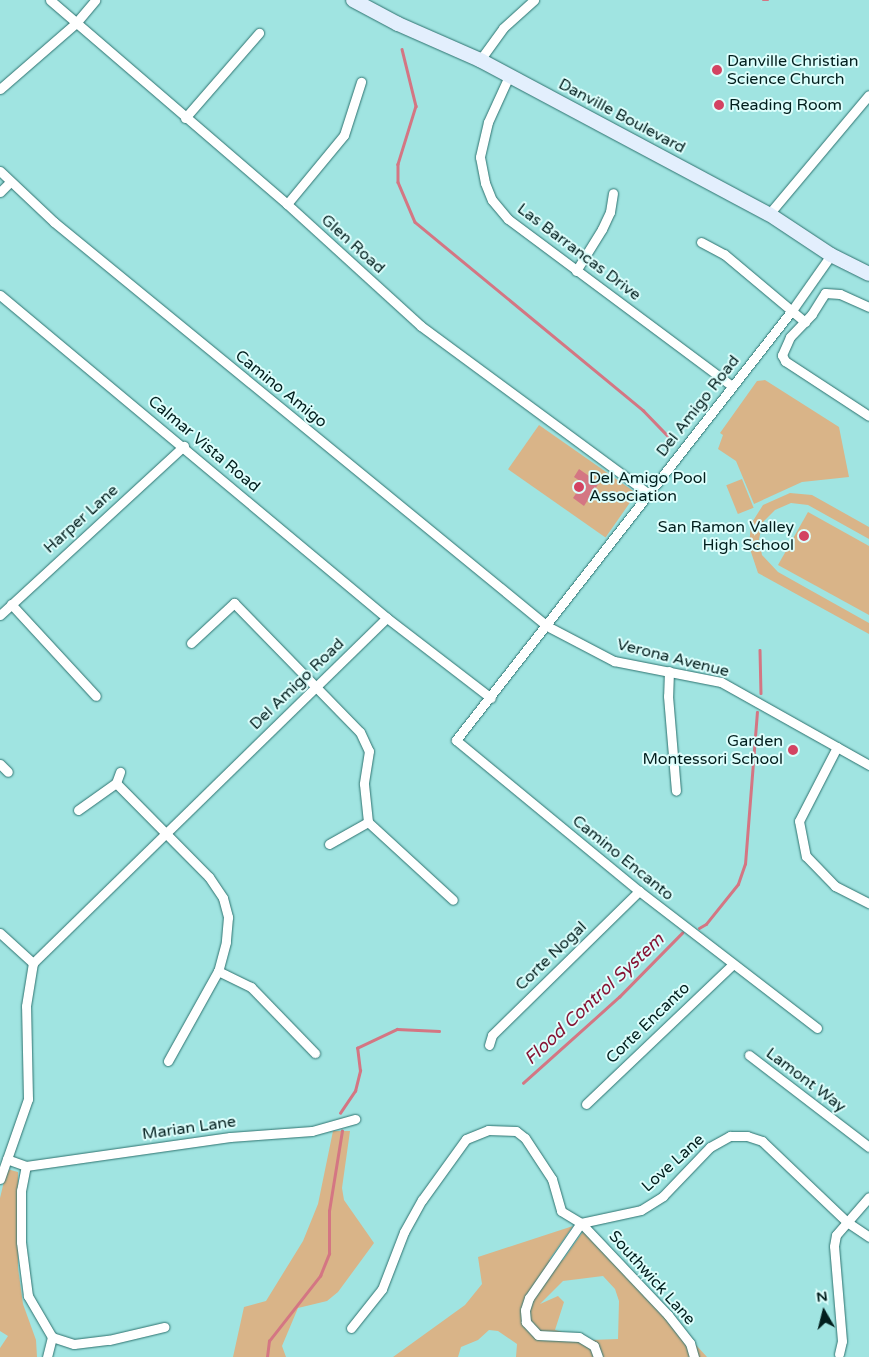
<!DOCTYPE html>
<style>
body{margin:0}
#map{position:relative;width:869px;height:1357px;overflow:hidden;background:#a0e4e1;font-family:"Varela Round",sans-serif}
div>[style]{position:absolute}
.green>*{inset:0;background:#d9b488;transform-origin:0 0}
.water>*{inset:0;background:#d47683}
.stream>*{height:2.5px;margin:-1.25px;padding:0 1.25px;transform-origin:1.25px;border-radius:1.25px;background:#d47683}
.roads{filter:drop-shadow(0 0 1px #2d726f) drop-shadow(0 0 1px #2d726f)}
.minor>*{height:9px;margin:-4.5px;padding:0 4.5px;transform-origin:4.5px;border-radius:4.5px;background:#fff}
.secondary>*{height:14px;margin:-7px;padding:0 7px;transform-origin:7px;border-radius:7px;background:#e3effd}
.dots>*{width:14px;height:14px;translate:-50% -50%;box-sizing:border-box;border:2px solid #ddfefc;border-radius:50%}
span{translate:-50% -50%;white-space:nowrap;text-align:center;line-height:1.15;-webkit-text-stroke:4px #ddfefc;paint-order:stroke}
.poi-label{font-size:16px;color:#021e1d}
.left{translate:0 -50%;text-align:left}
.right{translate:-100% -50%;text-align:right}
.street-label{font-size:16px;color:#021e1d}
.water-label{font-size:18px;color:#871434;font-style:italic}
.north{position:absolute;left:799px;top:1287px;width:50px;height:50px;-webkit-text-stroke:4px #ddfefc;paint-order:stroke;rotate:352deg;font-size:14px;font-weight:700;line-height:20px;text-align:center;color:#021e1d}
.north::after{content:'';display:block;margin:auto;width:18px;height:22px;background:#021e1d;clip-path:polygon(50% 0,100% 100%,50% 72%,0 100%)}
</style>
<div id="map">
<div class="green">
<i style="clip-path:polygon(765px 380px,839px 427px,849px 477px,802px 482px,754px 504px,736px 461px,718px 449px,723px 435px,720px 433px,757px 381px)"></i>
<i style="left:539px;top:425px;width:119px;height:54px;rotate:35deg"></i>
<i style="left:742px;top:479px;width:31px;height:17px;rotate:68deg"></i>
<i style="clip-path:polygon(790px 493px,812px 495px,869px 527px,869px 539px,808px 505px,791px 503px,775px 510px,763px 522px,759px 539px,762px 555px,778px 572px,869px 623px,869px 634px,758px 573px,749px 546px,751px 524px,763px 505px)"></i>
<i style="clip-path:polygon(808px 512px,869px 546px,869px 615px,778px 565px)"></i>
<i style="clip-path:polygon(333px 1131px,350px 1131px,342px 1188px,344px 1200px,374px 1243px,338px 1292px,327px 1301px,298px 1308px,282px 1346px,286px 1357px,233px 1357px,244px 1307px,266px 1301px,303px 1241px,318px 1204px)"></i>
<i style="clip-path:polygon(7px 1169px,18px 1172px,18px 1268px,23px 1304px,36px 1340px,37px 1357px,0 1357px,0 1348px,8px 1336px,0 1331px,0 1198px)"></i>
<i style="clip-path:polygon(evenodd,573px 1226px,549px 1260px,563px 1260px,587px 1226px,707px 1357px,516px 1357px,517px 1344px,498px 1331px,489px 1330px,478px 1340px,461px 1347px,458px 1357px,393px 1357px,465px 1305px,482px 1284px,478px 1257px,573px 1226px,603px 1276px,615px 1289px,619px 1301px,618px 1339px,591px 1340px,555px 1330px,564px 1302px,558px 1296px,540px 1304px,563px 1281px,603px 1276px)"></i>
</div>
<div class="water">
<i style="clip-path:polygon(579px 469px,599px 483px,584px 506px,573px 498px,583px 483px,574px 477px)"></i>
</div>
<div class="stream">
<i style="left:763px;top:0;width:5px"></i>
<i style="left:402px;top:49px;width:59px;rotate:76.2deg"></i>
<i style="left:416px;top:106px;width:61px;rotate:107.2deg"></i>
<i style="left:398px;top:164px;width:18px;rotate:90deg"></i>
<i style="left:398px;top:182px;width:43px;rotate:67deg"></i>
<i style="left:415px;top:222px;width:296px;rotate:39.5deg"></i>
<i style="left:643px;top:410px;width:39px;rotate:46deg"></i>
<i style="left:760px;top:650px;width:43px;rotate:88.7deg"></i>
<i style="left:699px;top:928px;width:8px;rotate:-30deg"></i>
<i style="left:706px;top:924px;width:51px;rotate:-51.3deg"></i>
<i style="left:738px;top:884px;width:21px;rotate:-71deg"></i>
<i style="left:745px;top:864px;width:152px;rotate:-85.5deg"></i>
<i style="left:523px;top:1083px;width:129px;rotate:-41.9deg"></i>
<i style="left:619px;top:997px;width:90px;rotate:-45.5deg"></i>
<i style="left:340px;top:1113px;width:27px;rotate:-56deg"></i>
<i style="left:355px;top:1091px;width:21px;rotate:-76deg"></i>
<i style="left:360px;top:1071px;width:23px;rotate:-97deg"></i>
<i style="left:357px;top:1048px;width:44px;rotate:-25.4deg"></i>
<i style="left:397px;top:1029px;width:42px;rotate:2.7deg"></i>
<i style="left:267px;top:1357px;width:16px;rotate:-83deg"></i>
<i style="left:269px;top:1341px;width:83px;rotate:-51.9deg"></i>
<i style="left:320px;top:1276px;width:24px;rotate:-68deg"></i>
<i style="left:329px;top:1254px;width:43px;rotate:-90deg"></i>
<i style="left:329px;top:1211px;width:81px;rotate:-80.8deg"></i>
</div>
<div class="roads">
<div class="minor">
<i style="left:50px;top:0;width:313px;rotate:40.7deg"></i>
<i style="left:287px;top:204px;width:181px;rotate:42.3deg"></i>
<i style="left:421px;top:326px;width:283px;rotate:36.4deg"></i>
<i style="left:480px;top:60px;width:39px;rotate:-54deg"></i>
<i style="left:503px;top:28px;width:42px;rotate:-42.1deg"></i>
<i style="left:509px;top:76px;width:51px;rotate:114.5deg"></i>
<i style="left:488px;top:122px;width:36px;rotate:103deg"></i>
<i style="left:480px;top:157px;width:26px;rotate:79deg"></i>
<i style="left:485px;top:183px;width:18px;rotate:68deg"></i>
<i style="left:492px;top:200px;width:25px;rotate:50deg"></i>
<i style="left:508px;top:219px;width:279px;rotate:36.7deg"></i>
<i style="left:0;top:89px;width:101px;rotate:-41deg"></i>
<i style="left:76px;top:23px;width:30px;rotate:-50deg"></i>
<i style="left:185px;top:118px;width:113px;rotate:-49deg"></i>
<i style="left:0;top:171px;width:74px;rotate:43.4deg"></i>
<i style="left:54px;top:222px;width:637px;rotate:39.33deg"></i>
<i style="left:547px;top:626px;width:76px;rotate:27.6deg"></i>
<i style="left:614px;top:661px;width:109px;rotate:11.1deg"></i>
<i style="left:721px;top:682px;width:170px;rotate:29.3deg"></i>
<i style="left:0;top:192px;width:14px;rotate:-45deg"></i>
<i style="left:287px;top:204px;width:89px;rotate:-50.4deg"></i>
<i style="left:344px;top:135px;width:56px;rotate:-72.2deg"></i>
<i style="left:769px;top:214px;width:155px;rotate:-50deg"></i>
<i style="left:701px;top:242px;width:26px;rotate:28deg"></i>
<i style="left:724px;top:254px;width:106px;rotate:40deg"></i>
<i style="left:576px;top:271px;width:49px;rotate:-58.2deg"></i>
<i style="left:602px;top:229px;width:19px;rotate:-65deg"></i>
<i style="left:610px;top:212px;width:19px;rotate:-81deg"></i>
<i style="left:0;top:295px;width:504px;rotate:39.85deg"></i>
<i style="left:869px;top:307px;width:32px;rotate:-156deg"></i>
<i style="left:840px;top:294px;width:15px;rotate:-176deg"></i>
<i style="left:825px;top:293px;width:25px;rotate:122deg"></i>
<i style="left:812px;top:314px;width:32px;rotate:134deg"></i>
<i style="left:790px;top:337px;width:20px;rotate:114deg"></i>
<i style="left:782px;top:355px;width:7px;rotate:63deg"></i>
<i style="left:785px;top:361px;width:100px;rotate:33.2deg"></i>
<i style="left:11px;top:604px;width:125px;rotate:47.3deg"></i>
<i style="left:0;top:615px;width:250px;rotate:-42.6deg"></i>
<i style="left:191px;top:643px;width:59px;rotate:-42.9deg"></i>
<i style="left:234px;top:603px;width:180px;rotate:45.7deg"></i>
<i style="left:360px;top:732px;width:21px;rotate:65deg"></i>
<i style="left:369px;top:751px;width:33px;rotate:99deg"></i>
<i style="left:364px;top:784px;width:38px;rotate:84deg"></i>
<i style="left:368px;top:822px;width:115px;rotate:42.5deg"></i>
<i style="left:669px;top:671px;width:25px;rotate:92deg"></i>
<i style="left:668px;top:696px;width:95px;rotate:85.2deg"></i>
<i style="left:837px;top:747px;width:83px;rotate:117.2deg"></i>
<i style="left:799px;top:821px;width:36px;rotate:79deg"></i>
<i style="left:806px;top:856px;width:42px;rotate:46deg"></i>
<i style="left:835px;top:886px;width:38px;rotate:27deg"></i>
<i style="left:0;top:764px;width:11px;rotate:45deg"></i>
<i style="left:116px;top:783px;width:132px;rotate:45.3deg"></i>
<i style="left:209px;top:877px;width:25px;rotate:56deg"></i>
<i style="left:223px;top:898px;width:20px;rotate:75deg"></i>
<i style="left:228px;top:917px;width:25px;rotate:95deg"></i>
<i style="left:226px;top:942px;width:30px;rotate:105deg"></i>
<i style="left:218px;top:971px;width:103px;rotate:119.1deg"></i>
<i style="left:78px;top:810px;width:47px;rotate:-35.4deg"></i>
<i style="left:116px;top:783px;width:12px;rotate:-70deg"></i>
<i style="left:329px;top:844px;width:45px;rotate:-29.4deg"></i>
<i style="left:0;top:933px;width:45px;rotate:42.3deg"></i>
<i style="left:218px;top:971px;width:37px;rotate:26deg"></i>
<i style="left:251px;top:987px;width:92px;rotate:45.9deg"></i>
<i style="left:817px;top:1028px;width:225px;rotate:-142.4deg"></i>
<i style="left:639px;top:891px;width:237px;rotate:-140.5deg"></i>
<i style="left:456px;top:740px;width:547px;rotate:-51.98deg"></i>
<i style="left:793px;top:309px;width:66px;rotate:-54.9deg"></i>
<i style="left:489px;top:1045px;width:10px;rotate:-73deg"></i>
<i style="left:492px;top:1035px;width:206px;rotate:-44.4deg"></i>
<i style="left:749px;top:1055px;width:151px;rotate:37.5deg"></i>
<i style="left:586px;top:1104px;width:202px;rotate:-43.6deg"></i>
<i style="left:26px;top:1166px;width:206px;rotate:-8.1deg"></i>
<i style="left:230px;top:1137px;width:82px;rotate:-4.2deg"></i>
<i style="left:312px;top:1131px;width:45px;rotate:-15.6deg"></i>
<i style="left:0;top:1179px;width:21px;rotate:-71deg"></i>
<i style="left:351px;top:1328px;width:50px;rotate:-51.5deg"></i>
<i style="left:382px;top:1289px;width:61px;rotate:-68.9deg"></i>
<i style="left:404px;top:1232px;width:37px;rotate:-61deg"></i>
<i style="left:422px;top:1200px;width:75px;rotate:-54.2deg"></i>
<i style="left:466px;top:1139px;width:24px;rotate:-22deg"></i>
<i style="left:488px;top:1130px;width:28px;rotate:2deg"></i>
<i style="left:516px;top:1131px;width:11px;rotate:38deg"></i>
<i style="left:525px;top:1138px;width:49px;rotate:56.6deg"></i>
<i style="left:552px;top:1179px;width:33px;rotate:74deg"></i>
<i style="left:561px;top:1211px;width:23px;rotate:31deg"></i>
<i style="left:581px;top:1223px;width:61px;rotate:-12.2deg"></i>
<i style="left:641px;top:1210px;width:26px;rotate:-32deg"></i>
<i style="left:663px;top:1196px;width:68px;rotate:-46.2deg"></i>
<i style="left:710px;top:1147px;width:23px;rotate:-29deg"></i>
<i style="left:730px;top:1136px;width:17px"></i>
<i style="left:747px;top:1136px;width:16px;rotate:18deg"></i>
<i style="left:762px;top:1141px;width:117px;rotate:43.6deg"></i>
<i style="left:847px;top:1222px;width:27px;rotate:34deg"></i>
<i style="left:52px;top:1337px;width:23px;rotate:18deg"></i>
<i style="left:74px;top:1344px;width:35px;rotate:-7deg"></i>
<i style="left:109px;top:1340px;width:57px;rotate:-13.3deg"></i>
<i style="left:839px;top:1354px;width:13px;rotate:-77deg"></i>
<i style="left:842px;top:1341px;width:95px;rotate:-94.8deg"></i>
<i style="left:834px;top:1246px;width:11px;rotate:-80deg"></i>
<i style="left:836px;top:1235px;width:50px;rotate:-49deg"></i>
<i style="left:47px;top:1357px;width:21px;rotate:-76deg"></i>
<i style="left:52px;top:1337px;width:48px;rotate:-120.3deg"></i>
<i style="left:28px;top:1296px;width:54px;rotate:-97.4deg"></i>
<i style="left:21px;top:1242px;width:51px;rotate:-90deg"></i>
<i style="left:21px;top:1191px;width:25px;rotate:-79deg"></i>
<i style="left:26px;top:1166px;width:20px;rotate:-160deg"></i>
<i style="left:7px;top:1159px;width:64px;rotate:-70.7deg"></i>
<i style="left:28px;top:1099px;width:93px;rotate:-91.2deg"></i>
<i style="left:26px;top:1006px;width:44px;rotate:-80.8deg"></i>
<i style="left:33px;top:963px;width:494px;rotate:-44.3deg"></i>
<i style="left:387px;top:618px;width:131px;rotate:37.6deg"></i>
<i style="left:598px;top:1357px;width:12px;rotate:-110deg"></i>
<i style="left:594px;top:1346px;width:17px;rotate:-149deg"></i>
<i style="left:579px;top:1337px;width:41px;rotate:-177.2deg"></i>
<i style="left:538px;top:1335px;width:18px;rotate:-133deg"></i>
<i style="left:526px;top:1322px;width:12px;rotate:-95deg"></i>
<i style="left:525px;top:1310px;width:13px;rotate:-72deg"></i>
<i style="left:529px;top:1298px;width:91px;rotate:-55.3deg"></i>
<i style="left:581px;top:1223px;width:127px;rotate:46.6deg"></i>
<i style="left:668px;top:1315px;width:36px;rotate:52deg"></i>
<i style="left:690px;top:1343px;width:15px;rotate:74deg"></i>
</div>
<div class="secondary">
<i style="left:353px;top:0;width:51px;rotate:28.1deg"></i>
<i style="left:398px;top:24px;width:90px;rotate:23.7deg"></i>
<i style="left:480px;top:60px;width:327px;rotate:28.1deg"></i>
<i style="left:769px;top:214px;width:74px;rotate:33.5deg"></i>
<i style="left:831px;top:255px;width:42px;rotate:26.6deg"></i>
</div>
</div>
<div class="dots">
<i style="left:717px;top:70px;background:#d34362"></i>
<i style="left:719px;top:105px;background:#d34362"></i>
<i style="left:579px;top:487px;background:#d34362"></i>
<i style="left:804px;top:536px;background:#d34362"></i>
<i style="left:793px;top:750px;background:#d34362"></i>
</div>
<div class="poi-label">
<span class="left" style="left:727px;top:70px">Danville Christian<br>Science Church</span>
<span class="left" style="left:729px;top:105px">Reading Room</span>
<span class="left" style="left:589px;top:487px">Del Amigo Pool<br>Association</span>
<span class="right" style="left:794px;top:536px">San Ramon Valley<br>High School</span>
<span class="right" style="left:783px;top:750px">Garden<br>Montessori School</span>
</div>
<div class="street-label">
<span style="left:622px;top:116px;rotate:28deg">Danville Boulevard</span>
<span style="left:353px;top:244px;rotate:42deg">Glen Road</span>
<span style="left:579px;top:252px;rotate:37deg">Las Barrancas Drive</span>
<span style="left:281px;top:389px;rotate:39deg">Camino Amigo</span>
<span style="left:698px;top:406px;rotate:-52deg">Del Amigo Road</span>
<span style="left:204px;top:444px;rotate:40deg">Calmar Vista Road</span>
<span style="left:81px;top:519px;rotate:-42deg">Harper Lane</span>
<span style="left:673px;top:658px;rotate:14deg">Verona Avenue</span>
<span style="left:297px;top:684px;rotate:-44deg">Del Amigo Road</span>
<span style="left:623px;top:858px;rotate:39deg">Camino Encanto</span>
<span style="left:551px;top:956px;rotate:-44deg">Corte Nogal</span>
<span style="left:648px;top:1023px;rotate:-44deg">Corte Encanto</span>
<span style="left:806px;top:1080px;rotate:37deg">Lamont Way</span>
<span style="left:189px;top:1128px;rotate:-8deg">Marian Lane</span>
<span style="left:673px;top:1163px;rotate:-42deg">Love Lane</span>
<span style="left:652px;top:1278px;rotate:48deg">Southwick Lane</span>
</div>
<div class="water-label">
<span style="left:594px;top:999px;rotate:-43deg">Flood Control System</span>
</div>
<div class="north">N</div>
</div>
